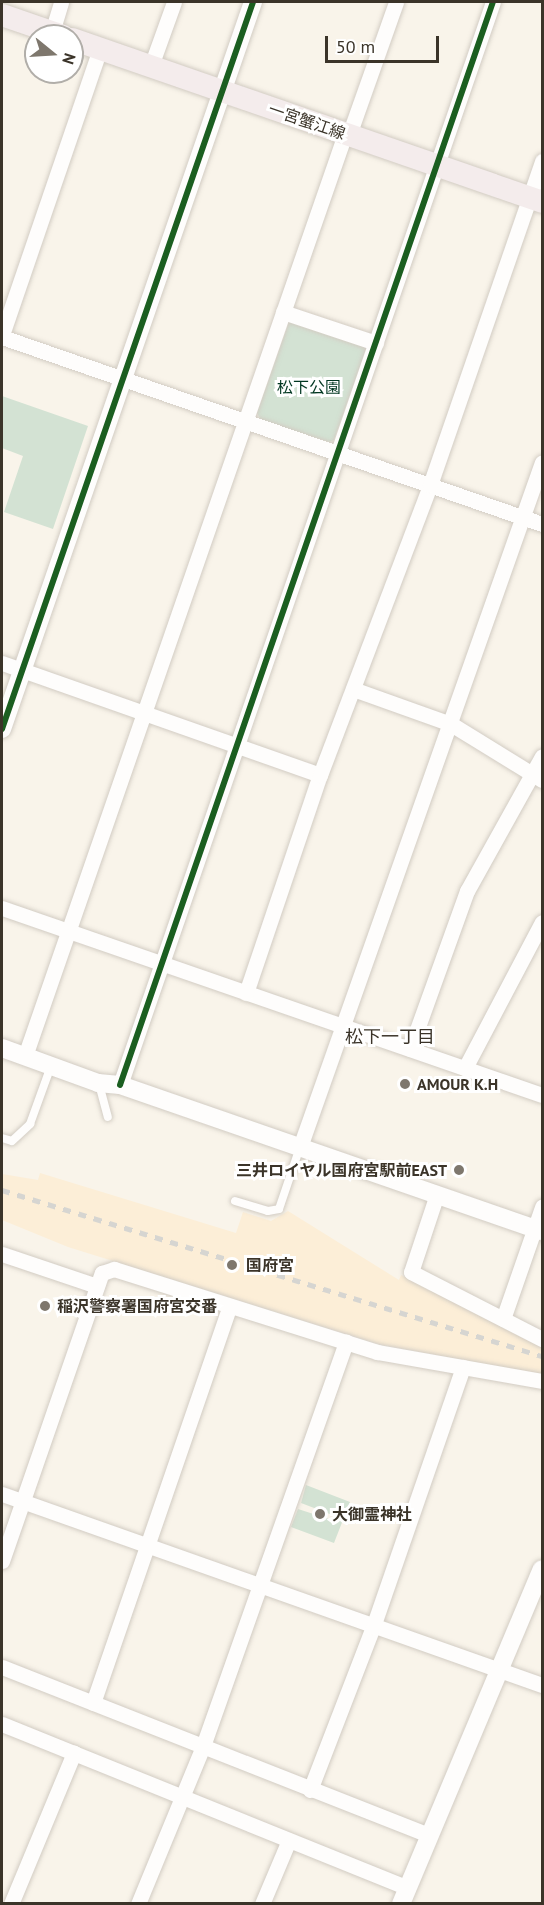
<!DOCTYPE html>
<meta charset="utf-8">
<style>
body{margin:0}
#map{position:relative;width:544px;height:1905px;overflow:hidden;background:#f9f4ea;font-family:"PT Sans","Noto Sans JP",sans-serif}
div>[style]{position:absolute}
.built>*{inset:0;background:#fceed7}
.green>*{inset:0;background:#d3e2d3}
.roads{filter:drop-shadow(0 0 2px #d2ccc3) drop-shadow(0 0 2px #d2ccc3)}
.service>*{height:8px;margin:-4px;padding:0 4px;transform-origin:4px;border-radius:4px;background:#fefdfc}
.minor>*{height:15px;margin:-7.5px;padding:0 7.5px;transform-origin:7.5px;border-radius:7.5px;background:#fefdfc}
.tertiary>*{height:18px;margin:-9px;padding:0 9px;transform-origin:9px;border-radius:9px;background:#fefdfc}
.primary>*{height:22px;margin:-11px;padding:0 11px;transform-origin:11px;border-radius:11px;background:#f4ecec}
.rail>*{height:4.5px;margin-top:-2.25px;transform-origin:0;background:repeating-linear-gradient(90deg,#d6d5d1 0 8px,transparent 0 16px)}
.cycleway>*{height:6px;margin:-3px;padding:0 3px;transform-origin:3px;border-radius:3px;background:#1b5e20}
.dots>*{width:16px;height:16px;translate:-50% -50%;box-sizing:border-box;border:3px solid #fff;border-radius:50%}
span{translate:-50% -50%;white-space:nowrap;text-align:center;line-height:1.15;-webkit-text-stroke:6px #fff;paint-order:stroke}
.street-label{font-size:16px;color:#3b3429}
.park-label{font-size:16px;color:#013721}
.poi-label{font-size:16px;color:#3b3429;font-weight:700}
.left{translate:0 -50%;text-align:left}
.right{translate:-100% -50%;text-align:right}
.neighbourhood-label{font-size:18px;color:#3b3429}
.frame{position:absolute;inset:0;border:3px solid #3b3429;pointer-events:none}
.north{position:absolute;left:24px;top:24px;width:60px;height:60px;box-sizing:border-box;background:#fff;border:2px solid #b1aea9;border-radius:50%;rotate:108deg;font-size:16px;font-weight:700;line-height:24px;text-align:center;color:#3b3429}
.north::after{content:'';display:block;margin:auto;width:21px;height:27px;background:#7e776d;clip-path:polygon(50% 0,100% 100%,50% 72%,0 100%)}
.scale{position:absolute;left:325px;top:36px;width:114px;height:27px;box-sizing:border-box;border:3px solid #3b3429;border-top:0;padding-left:8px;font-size:18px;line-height:21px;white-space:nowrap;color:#3b3429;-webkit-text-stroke:4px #fff;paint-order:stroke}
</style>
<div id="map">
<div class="built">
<i style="clip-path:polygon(40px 1173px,236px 1233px,243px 1212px,271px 1221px,288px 1211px,399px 1280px,401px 1275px,542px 1347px,542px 1375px,379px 1344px,68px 1247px,2px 1220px,2px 1174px,38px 1180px)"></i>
</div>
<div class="green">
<i style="clip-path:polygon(294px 320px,363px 343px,366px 349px,334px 440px,329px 442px,261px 420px,257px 413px,289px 322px)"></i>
<i style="clip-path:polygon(2px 396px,88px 426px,53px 529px,4px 512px,23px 456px,2px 448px)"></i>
<i style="clip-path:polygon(306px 1485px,350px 1502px,334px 1543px,291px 1527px,298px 1509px,332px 1520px,335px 1516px,301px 1503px)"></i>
</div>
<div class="roads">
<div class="service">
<i style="left:99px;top:1084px;width:34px;rotate:75deg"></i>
<i style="left:2px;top:1138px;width:10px;rotate:17deg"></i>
<i style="left:12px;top:1141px;width:25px;rotate:-43deg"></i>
<i style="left:30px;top:1124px;width:62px;rotate:-70.1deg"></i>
<i style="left:235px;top:1201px;width:34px;rotate:17deg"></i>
<i style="left:268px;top:1211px;width:11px;rotate:-10deg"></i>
<i style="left:279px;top:1209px;width:65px;rotate:-71.3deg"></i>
</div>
<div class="minor">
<i style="left:52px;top:32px;width:31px;rotate:-73deg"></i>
<i style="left:151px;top:66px;width:68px;rotate:-70.2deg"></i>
<i style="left:349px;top:135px;width:141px;rotate:-70.5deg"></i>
<i style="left:283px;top:312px;width:98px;rotate:18.4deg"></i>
<i style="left:2px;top:335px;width:302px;rotate:-71.1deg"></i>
<i style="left:2px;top:337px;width:571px;rotate:19.1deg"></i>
<i style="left:2px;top:663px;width:337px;rotate:19.4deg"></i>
<i style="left:353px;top:689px;width:104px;rotate:19.7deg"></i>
<i style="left:451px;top:724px;width:107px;rotate:31.6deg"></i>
<i style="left:2px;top:908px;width:571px;rotate:19.1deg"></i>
<i style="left:246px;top:993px;width:230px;rotate:-71.3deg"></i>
<i style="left:320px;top:775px;width:310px;rotate:-69.2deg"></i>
<i style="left:430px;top:485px;width:343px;rotate:-70.9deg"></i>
<i style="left:410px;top:1049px;width:168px;rotate:-70.2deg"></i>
<i style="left:467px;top:891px;width:154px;rotate:-60.9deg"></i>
<i style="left:25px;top:1056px;width:976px;rotate:-70.86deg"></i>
<i style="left:465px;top:1068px;width:165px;rotate:-62.2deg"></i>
<i style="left:120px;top:1085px;width:1145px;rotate:-71deg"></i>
<i style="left:300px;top:1147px;width:726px;rotate:-70.54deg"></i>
<i style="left:437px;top:1194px;width:82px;rotate:108.4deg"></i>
<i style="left:411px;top:1272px;width:147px;rotate:27.1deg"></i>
<i style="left:2px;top:1254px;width:100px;rotate:18.6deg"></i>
<i style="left:503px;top:1319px;width:119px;rotate:-70.8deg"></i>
<i style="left:2px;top:1494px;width:573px;rotate:19.48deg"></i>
<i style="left:2px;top:1561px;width:305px;rotate:-70.9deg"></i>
<i style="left:102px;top:1273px;width:13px;rotate:-18deg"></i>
<i style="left:114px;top:1269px;width:276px;rotate:17.5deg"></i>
<i style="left:377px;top:1352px;width:168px;rotate:10deg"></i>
<i style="left:2px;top:1667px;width:460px;rotate:21.5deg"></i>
<i style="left:93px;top:1703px;width:420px;rotate:-71deg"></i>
<i style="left:2px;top:1724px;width:438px;rotate:22deg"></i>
<i style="left:310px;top:1790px;width:175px;rotate:-68.9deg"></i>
<i style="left:373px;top:1627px;width:275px;rotate:-70.9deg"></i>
<i style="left:11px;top:1904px;width:164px;rotate:-67.4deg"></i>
<i style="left:138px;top:1904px;width:171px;rotate:-67.6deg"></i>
<i style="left:203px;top:1746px;width:429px;rotate:-70.5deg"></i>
<i style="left:262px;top:1904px;width:69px;rotate:-67.1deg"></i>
</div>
<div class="tertiary">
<i style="left:2px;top:729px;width:769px;rotate:-70.95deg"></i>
<i style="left:2px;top:1048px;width:102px;rotate:20deg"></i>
<i style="left:98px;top:1083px;width:22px;rotate:5deg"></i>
<i style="left:120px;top:1085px;width:447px;rotate:19.1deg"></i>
<i style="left:401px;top:1904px;width:363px;rotate:-67.2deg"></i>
</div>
<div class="primary">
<i style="left:2px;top:15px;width:65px;rotate:19deg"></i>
<i style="left:72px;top:39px;width:497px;rotate:19.1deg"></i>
</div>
</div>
<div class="rail">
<i style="left:2px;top:1190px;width:565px;rotate:17.09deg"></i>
</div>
<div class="cycleway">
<i style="left:2px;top:729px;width:769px;rotate:-70.95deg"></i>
<i style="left:120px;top:1085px;width:1145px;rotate:-71deg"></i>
</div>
<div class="dots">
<i style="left:405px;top:1084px;background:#7e776d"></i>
<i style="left:459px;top:1170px;background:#7e776d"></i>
<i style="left:232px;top:1265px;background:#7e776d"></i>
<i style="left:45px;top:1306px;background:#7e776d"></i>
<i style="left:320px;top:1514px;background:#7e776d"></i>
</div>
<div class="street-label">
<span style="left:307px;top:121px;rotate:19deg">一宮蟹江線</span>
</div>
<div class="park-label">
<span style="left:309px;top:387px">松下公園</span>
</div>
<div class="poi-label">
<span class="left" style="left:417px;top:1084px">AMOUR K.H</span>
<span class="right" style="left:447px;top:1170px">三井ロイヤル国府宮駅前EAST</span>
<span class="left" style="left:246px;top:1265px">国府宮</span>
<span class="left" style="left:57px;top:1306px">稲沢警察署国府宮交番</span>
<span class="left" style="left:332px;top:1514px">大御霊神社</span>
</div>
<div class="neighbourhood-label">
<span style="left:390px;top:1037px">松下一丁目</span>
</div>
<div class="frame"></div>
<div class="north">N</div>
<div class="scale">50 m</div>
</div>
